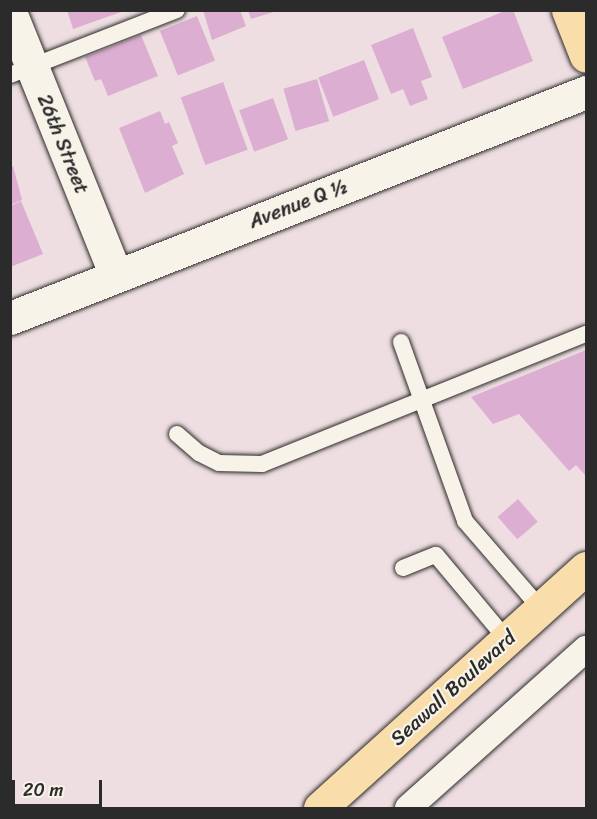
<!DOCTYPE html>
<meta charset="utf-8">
<style>
body{margin:0}
#map{position:relative;width:597px;height:819px;overflow:hidden;background:#efdee1;font-family:Sriracha,sans-serif}
div>[style]{position:absolute}
.building>*{inset:0;background:#dcaed1;transform-origin:0 0}
.roads{filter:drop-shadow(0 0 2px #2b2b2b) drop-shadow(0 0 2px #2b2b2b)}
.service>*{height:16px;margin:-8px;padding:0 8px;transform-origin:8px;border-radius:8px;background:#f7f3e8}
.pedestrian>*{height:26px;margin:-13px;padding:0 13px;transform-origin:13px;border-radius:13px;background:#f7f3e8}
.minor>*{height:33px;margin:-16.5px;padding:0 16.5px;transform-origin:16.5px;border-radius:16.5px;background:#f7f3e8}
.primary>*{height:33px;margin:-16.5px;padding:0 16.5px;transform-origin:16.5px;border-radius:16.5px;background:#f9ddab}
span{translate:-50% -50%;white-space:nowrap;text-align:center;line-height:1.15;-webkit-text-stroke:4.5px #f7f3e8;paint-order:stroke}
.street-label{font-size:20px;color:#2b2b2b}
.frame{position:absolute;inset:0;border:12px solid #2b2b2b;pointer-events:none}
.scale{position:absolute;left:12px;top:780px;width:90px;height:27px;box-sizing:border-box;border:3px solid #2b2b2b;border-top:0;padding-left:8px;font-size:18px;line-height:21px;white-space:nowrap;color:#2b2b2b;-webkit-text-stroke:4px #f7f3e8;paint-order:stroke}
</style>
<div id="map">
<div class="building">
<i style="clip-path:polygon(67px 10px,124px 10px,124px 11px,73px 29px)"></i>
<i style="clip-path:polygon(203px 10px,240px 10px,246px 26px,212px 40px)"></i>
<i style="clip-path:polygon(248px 10px,277px 10px,277px 11px,251px 19px)"></i>
<i style="clip-path:polygon(507px 10px,513px 10px,533px 61px,463px 89px,442px 37px)"></i>
<i style="left:197px;top:16px;width:48px;height:40px;rotate:68deg"></i>
<i style="clip-path:polygon(413px 28px,432px 77px,421px 81px,428px 99px,410px 106px,403px 89px,391px 94px,371px 45px)"></i>
<i style="clip-path:polygon(141px 35px,158px 76px,108px 96px,101px 79px,95px 81px,85px 57px)"></i>
<i style="left:364px;top:60px;width:42px;height:49px;rotate:69deg"></i>
<i style="left:317px;top:79px;width:44px;height:35px;rotate:74deg"></i>
<i style="left:223px;top:82px;width:72px;height:45px;rotate:70deg"></i>
<i style="left:273px;top:98px;width:44px;height:36px;rotate:70deg"></i>
<i style="clip-path:polygon(160px 111px,165px 124px,169px 122px,178px 143px,172px 146px,184px 174px,145px 193px,119px 128px)"></i>
<i style="clip-path:polygon(13px 166px,22px 200px,10px 205px,10px 167px)"></i>
<i style="clip-path:polygon(21px 201px,43px 254px,10px 267px,10px 206px)"></i>
<i style="clip-path:polygon(586px 350px,586px 476px,576px 465px,569px 471px,519px 414px,493px 424px,471px 397px)"></i>
<i style="left:518px;top:499px;width:30px;height:27px;rotate:49deg"></i>
</div>
<div class="roads">
<div class="service">
<i style="left:10px;top:75px;width:179px;rotate:-21.3deg"></i>
<i style="left:401px;top:342px;width:190px;rotate:70.3deg"></i>
<i style="left:465px;top:521px;width:116px;rotate:49.2deg"></i>
<i style="left:177px;top:434px;width:29px;rotate:41deg"></i>
<i style="left:199px;top:453px;width:22px;rotate:27deg"></i>
<i style="left:219px;top:463px;width:43px;rotate:1.3deg"></i>
<i style="left:262px;top:464px;width:349px;rotate:-21.9deg"></i>
<i style="left:403px;top:568px;width:35px;rotate:-22deg"></i>
<i style="left:436px;top:555px;width:111px;rotate:50.1deg"></i>
</div>
<div class="pedestrian">
<i style="left:408px;top:808px;width:239px;rotate:-41.8deg"></i>
</div>
<div class="minor">
<i style="left:10px;top:12px;width:284px;rotate:68.1deg"></i>
<i style="left:10px;top:318px;width:619px;rotate:-21.42deg"></i>
</div>
<div class="primary">
<i style="left:568px;top:10px;width:49px;rotate:68.6deg"></i>
<i style="left:320px;top:808px;width:358px;rotate:-42.1deg"></i>
</div>
</div>
<div class="street-label">
<span style="left:63px;top:144px;rotate:68deg">26th Street</span>
<span style="left:298px;top:204px;rotate:-21deg">Avenue Q ½</span>
<span style="left:453px;top:688px;rotate:-42deg">Seawall Boulevard</span>
</div>
<div class="frame"></div>
<div class="scale">20 m</div>
</div>
